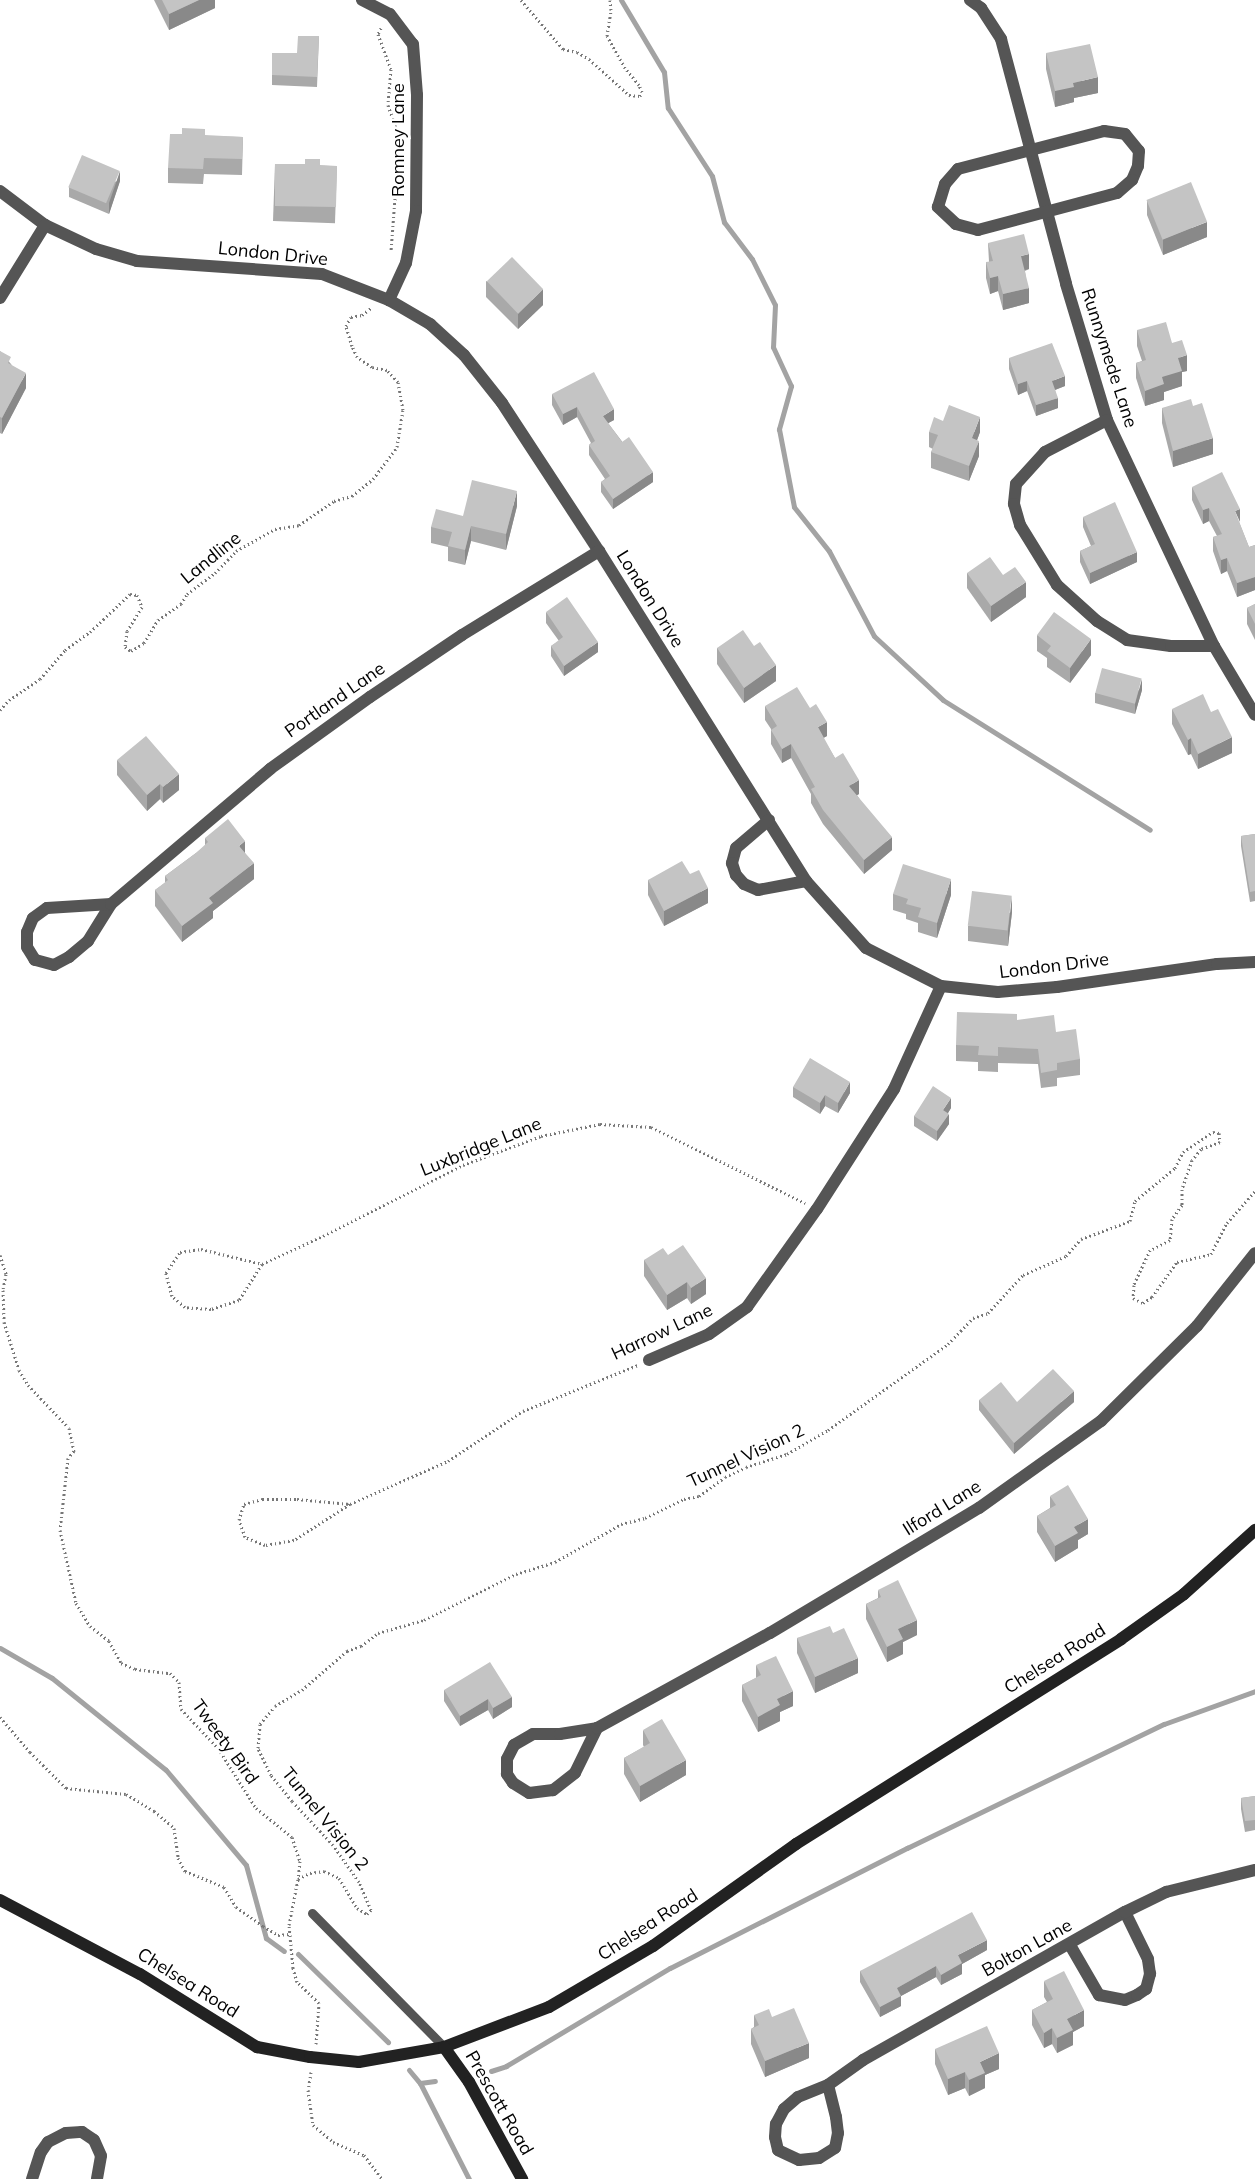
<!DOCTYPE html>
<style>
body{margin:0}
#map{position:relative;width:1255px;height:2179px;overflow:hidden;background:#fff;font-family:Mulish,sans-serif}
div>[style]{position:absolute}
.stream>*{height:5px;margin:-2.5px;padding:0 2.5px;transform-origin:2.5px;border-radius:2.5px;background:#a3a3a3}
.path>*{height:3px;margin-top:-1.5px;transform-origin:0;background:repeating-linear-gradient(90deg,#777 0 1.5px,transparent 0 4.5px)}
.lane>*{height:9px;margin:-4.5px;padding:0 4.5px;transform-origin:4.5px;border-radius:4.5px;background:#555}
.street>*{height:12px;margin:-6px;padding:0 6px;transform-origin:6px;border-radius:6px;background:#555}
.secondary>*{height:12px;margin:-6px;padding:0 6px;transform-origin:6px;border-radius:6px;background:#222}
.wall>*{inset:0;background:#a9a9a9;transform-origin:0 0}
.shaded-wall>*{inset:0;background:#898989}
.building>*{inset:0;background:#c4c4c4;transform-origin:0 0}
span{translate:-50% -50%;white-space:nowrap;text-align:center;line-height:1.15;-webkit-text-stroke:5px #fff;paint-order:stroke}
.street-label{font-size:18px;color:#000}
</style>
<div id="map">
<div class="stream">
<i style="left:621px;top:0;width:84px;rotate:59.2deg"></i>
<i style="left:664px;top:72px;width:36px;rotate:84deg"></i>
<i style="left:668px;top:108px;width:81px;rotate:57.1deg"></i>
<i style="left:712px;top:176px;width:48px;rotate:75.4deg"></i>
<i style="left:724px;top:222px;width:46px;rotate:52.9deg"></i>
<i style="left:752px;top:259px;width:51px;rotate:63.4deg"></i>
<i style="left:775px;top:305px;width:42px;rotate:92.7deg"></i>
<i style="left:773px;top:347px;width:43px;rotate:65.2deg"></i>
<i style="left:791px;top:386px;width:45px;rotate:105.6deg"></i>
<i style="left:779px;top:429px;width:79px;rotate:79.1deg"></i>
<i style="left:794px;top:507px;width:56px;rotate:51.5deg"></i>
<i style="left:829px;top:551px;width:96px;rotate:62.1deg"></i>
<i style="left:874px;top:636px;width:94px;rotate:42.8deg"></i>
<i style="left:943px;top:700px;width:244px;rotate:32.1deg"></i>
<i style="left:0;top:1648px;width:60px;rotate:30deg"></i>
<i style="left:52px;top:1678px;width:146px;rotate:38.9deg"></i>
<i style="left:166px;top:1770px;width:124px;rotate:49.9deg"></i>
<i style="left:246px;top:1865px;width:76px;rotate:74.7deg"></i>
<i style="left:266px;top:1938px;width:22px;rotate:36deg"></i>
<i style="left:298px;top:1954px;width:126px;rotate:44.4deg"></i>
<i style="left:409px;top:2070px;width:17px;rotate:50deg"></i>
<i style="left:420px;top:2083px;width:108px;rotate:63deg"></i>
<i style="left:491px;top:2071px;width:16px;rotate:-18deg"></i>
<i style="left:506px;top:2066px;width:191px;rotate:-30.9deg"></i>
<i style="left:670px;top:1968px;width:266px;rotate:-26.9deg"></i>
<i style="left:907px;top:1848px;width:285px;rotate:-25.8deg"></i>
<i style="left:1164px;top:1724px;width:97px;rotate:-19.9deg"></i>
<i style="left:420px;top:2083px;width:15px;rotate:-8deg"></i>
</div>
<div class="path">
<i style="left:521px;top:0;width:65px;rotate:49.4deg"></i>
<i style="left:563px;top:49px;width:14px;rotate:12deg"></i>
<i style="left:577px;top:52px;width:14px;rotate:30deg"></i>
<i style="left:589px;top:59px;width:54px;rotate:42deg"></i>
<i style="left:629px;top:95px;width:11px;rotate:5deg"></i>
<i style="left:640px;top:96px;width:4px;rotate:-63deg"></i>
<i style="left:642px;top:92px;width:8px;rotate:-113deg"></i>
<i style="left:639px;top:85px;width:22px;rotate:-129deg"></i>
<i style="left:625px;top:68px;width:37px;rotate:-119deg"></i>
<i style="left:607px;top:36px;width:26px;rotate:-81deg"></i>
<i style="left:611px;top:10px;width:10px;rotate:-96deg"></i>
<i style="left:381px;top:28px;width:7px;rotate:117deg"></i>
<i style="left:378px;top:34px;width:37px;rotate:70deg"></i>
<i style="left:391px;top:69px;width:36px;rotate:95deg"></i>
<i style="left:388px;top:105px;width:21px;rotate:71deg"></i>
<i style="left:395px;top:125px;width:33px;rotate:85deg"></i>
<i style="left:398px;top:158px;width:94px;rotate:94.3deg"></i>
<i style="left:0;top:710px;width:13px;rotate:-48deg"></i>
<i style="left:9px;top:700px;width:37px;rotate:-34deg"></i>
<i style="left:40px;top:679px;width:38px;rotate:-49deg"></i>
<i style="left:65px;top:650px;width:31px;rotate:-36deg"></i>
<i style="left:90px;top:632px;width:55px;rotate:-43.5deg"></i>
<i style="left:130px;top:594px;width:7px;rotate:8deg"></i>
<i style="left:137px;top:595px;width:13px;rotate:67deg"></i>
<i style="left:142px;top:607px;width:28px;rotate:122deg"></i>
<i style="left:127px;top:631px;width:16px;rotate:97deg"></i>
<i style="left:125px;top:647px;width:7px;rotate:34deg"></i>
<i style="left:131px;top:651px;width:15px;rotate:-32deg"></i>
<i style="left:144px;top:643px;width:27px;rotate:-59deg"></i>
<i style="left:158px;top:620px;width:28px;rotate:-35deg"></i>
<i style="left:181px;top:604px;width:12px;rotate:-59deg"></i>
<i style="left:187px;top:594px;width:35px;rotate:-37deg"></i>
<i style="left:215px;top:573px;width:30px;rotate:-46deg"></i>
<i style="left:236px;top:551px;width:45px;rotate:-29.4deg"></i>
<i style="left:275px;top:529px;width:24px;rotate:-9deg"></i>
<i style="left:299px;top:525px;width:42px;rotate:-34.4deg"></i>
<i style="left:334px;top:501px;width:19px;rotate:-16deg"></i>
<i style="left:352px;top:496px;width:27px;rotate:-39deg"></i>
<i style="left:373px;top:479px;width:40px;rotate:-53deg"></i>
<i style="left:397px;top:447px;width:37px;rotate:-81deg"></i>
<i style="left:403px;top:410px;width:28px;rotate:-100deg"></i>
<i style="left:398px;top:382px;width:16px;rotate:-133deg"></i>
<i style="left:387px;top:370px;width:15px;rotate:-169deg"></i>
<i style="left:372px;top:367px;width:18px;rotate:-146deg"></i>
<i style="left:357px;top:357px;width:12px;rotate:-114deg"></i>
<i style="left:352px;top:346px;width:21px;rotate:-107deg"></i>
<i style="left:346px;top:326px;width:10px;rotate:-61deg"></i>
<i style="left:351px;top:317px;width:11px;rotate:-10deg"></i>
<i style="left:362px;top:315px;width:11px;rotate:-38deg"></i>
<i style="left:0;top:1255px;width:20px;rotate:72deg"></i>
<i style="left:6px;top:1274px;width:16px;rotate:101deg"></i>
<i style="left:3px;top:1290px;width:32px;rotate:88deg"></i>
<i style="left:4px;top:1322px;width:50px;rotate:72.6deg"></i>
<i style="left:19px;top:1370px;width:17px;rotate:59deg"></i>
<i style="left:28px;top:1385px;width:59px;rotate:46.4deg"></i>
<i style="left:69px;top:1428px;width:24px;rotate:78deg"></i>
<i style="left:74px;top:1451px;width:9px;rotate:131deg"></i>
<i style="left:68px;top:1458px;width:72px;rotate:96.3deg"></i>
<i style="left:60px;top:1530px;width:75px;rotate:77.6deg"></i>
<i style="left:76px;top:1603px;width:27px;rotate:59deg"></i>
<i style="left:90px;top:1626px;width:24px;rotate:38deg"></i>
<i style="left:109px;top:1641px;width:25px;rotate:61deg"></i>
<i style="left:121px;top:1663px;width:15px;rotate:23deg"></i>
<i style="left:135px;top:1669px;width:35px;rotate:7deg"></i>
<i style="left:170px;top:1673px;width:13px;rotate:45deg"></i>
<i style="left:179px;top:1682px;width:27px;rotate:86deg"></i>
<i style="left:181px;top:1709px;width:54px;rotate:46.5deg"></i>
<i style="left:218px;top:1748px;width:71px;rotate:57.7deg"></i>
<i style="left:256px;top:1808px;width:46px;rotate:38.9deg"></i>
<i style="left:292px;top:1837px;width:25px;rotate:72deg"></i>
<i style="left:300px;top:1861px;width:18px;rotate:96deg"></i>
<i style="left:262px;top:1264px;width:43px;rotate:122.6deg"></i>
<i style="left:239px;top:1300px;width:29px;rotate:162deg"></i>
<i style="left:211px;top:1309px;width:26px;rotate:-176deg"></i>
<i style="left:185px;top:1307px;width:17px;rotate:-140deg"></i>
<i style="left:172px;top:1296px;width:24px;rotate:-105deg"></i>
<i style="left:166px;top:1273px;width:25px;rotate:-56deg"></i>
<i style="left:180px;top:1252px;width:21px;rotate:-8deg"></i>
<i style="left:201px;top:1249px;width:63px;rotate:13.8deg"></i>
<i style="left:262px;top:1264px;width:67px;rotate:-24.7deg"></i>
<i style="left:323px;top:1236px;width:157px;rotate:-26.9deg"></i>
<i style="left:463px;top:1165px;width:83px;rotate:-20.4deg"></i>
<i style="left:541px;top:1136px;width:60px;rotate:-11.5deg"></i>
<i style="left:600px;top:1124px;width:51px;rotate:3.4deg"></i>
<i style="left:651px;top:1127px;width:172px;rotate:26.3deg"></i>
<i style="left:350px;top:1504px;width:67px;rotate:147.3deg"></i>
<i style="left:294px;top:1540px;width:29px;rotate:170deg"></i>
<i style="left:265px;top:1545px;width:22px;rotate:-158deg"></i>
<i style="left:245px;top:1537px;width:18px;rotate:-109deg"></i>
<i style="left:239px;top:1520px;width:17px;rotate:-73deg"></i>
<i style="left:244px;top:1504px;width:20px;rotate:-15deg"></i>
<i style="left:263px;top:1499px;width:34px"></i>
<i style="left:297px;top:1499px;width:53px;rotate:5.4deg"></i>
<i style="left:350px;top:1504px;width:107px;rotate:-23.7deg"></i>
<i style="left:448px;top:1461px;width:90px;rotate:-33.7deg"></i>
<i style="left:523px;top:1411px;width:124px;rotate:-21.8deg"></i>
<i style="left:0;top:1717px;width:46px;rotate:49.4deg"></i>
<i style="left:30px;top:1752px;width:51px;rotate:45deg"></i>
<i style="left:66px;top:1788px;width:60px;rotate:5.7deg"></i>
<i style="left:126px;top:1794px;width:33px;rotate:31deg"></i>
<i style="left:154px;top:1811px;width:26px;rotate:40deg"></i>
<i style="left:174px;top:1828px;width:30px;rotate:82deg"></i>
<i style="left:178px;top:1858px;width:15px;rotate:62deg"></i>
<i style="left:185px;top:1871px;width:42px;rotate:22.3deg"></i>
<i style="left:224px;top:1887px;width:23px;rotate:59deg"></i>
<i style="left:236px;top:1907px;width:33px;rotate:35deg"></i>
<i style="left:263px;top:1926px;width:17px;rotate:31deg"></i>
<i style="left:278px;top:1935px;width:11px;rotate:-5deg"></i>
<i style="left:316px;top:2044px;width:41px;rotate:-85.8deg"></i>
<i style="left:319px;top:2003px;width:30px;rotate:-136deg"></i>
<i style="left:297px;top:1982px;width:15px;rotate:-106deg"></i>
<i style="left:293px;top:1968px;width:43px;rotate:-95.3deg"></i>
<i style="left:289px;top:1925px;width:47px;rotate:-78.9deg"></i>
<i style="left:298px;top:1879px;width:13px;rotate:-27deg"></i>
<i style="left:310px;top:1873px;width:14px;rotate:-8deg"></i>
<i style="left:324px;top:1871px;width:17px;rotate:25deg"></i>
<i style="left:339px;top:1878px;width:35px;rotate:59deg"></i>
<i style="left:357px;top:1908px;width:12px;rotate:31deg"></i>
<i style="left:367px;top:1914px;width:6px;rotate:-45deg"></i>
<i style="left:371px;top:1910px;width:30px;rotate:-113deg"></i>
<i style="left:359px;top:1882px;width:45px;rotate:-125.1deg"></i>
<i style="left:333px;top:1845px;width:60px;rotate:-133deg"></i>
<i style="left:292px;top:1801px;width:33px;rotate:-129deg"></i>
<i style="left:271px;top:1775px;width:30px;rotate:-116deg"></i>
<i style="left:258px;top:1748px;width:24px;rotate:-85deg"></i>
<i style="left:260px;top:1724px;width:23px;rotate:-50deg"></i>
<i style="left:275px;top:1706px;width:31px;rotate:-31deg"></i>
<i style="left:302px;top:1690px;width:60px;rotate:-40.9deg"></i>
<i style="left:347px;top:1651px;width:15px;rotate:-20deg"></i>
<i style="left:361px;top:1646px;width:21px;rotate:-37deg"></i>
<i style="left:378px;top:1633px;width:48px;rotate:-15.8deg"></i>
<i style="left:424px;top:1620px;width:103px;rotate:-26.6deg"></i>
<i style="left:516px;top:1574px;width:41px;rotate:-17.1deg"></i>
<i style="left:555px;top:1562px;width:76px;rotate:-29.9deg"></i>
<i style="left:621px;top:1524px;width:25px;rotate:-14deg"></i>
<i style="left:645px;top:1518px;width:43px;rotate:-26deg"></i>
<i style="left:684px;top:1499px;width:15px;rotate:-11deg"></i>
<i style="left:699px;top:1496px;width:32px;rotate:-36deg"></i>
<i style="left:725px;top:1477px;width:23px;rotate:-25deg"></i>
<i style="left:746px;top:1467px;width:43px;rotate:-17.6deg"></i>
<i style="left:787px;top:1454px;width:48px;rotate:-30.3deg"></i>
<i style="left:828px;top:1430px;width:148px;rotate:-35.6deg"></i>
<i style="left:948px;top:1344px;width:36px;rotate:-46deg"></i>
<i style="left:973px;top:1318px;width:16px;rotate:-18deg"></i>
<i style="left:988px;top:1313px;width:52px;rotate:-47.4deg"></i>
<i style="left:1023px;top:1275px;width:47px;rotate:-23.8deg"></i>
<i style="left:1066px;top:1256px;width:23px;rotate:-49deg"></i>
<i style="left:1081px;top:1239px;width:52px;rotate:-20.2deg"></i>
<i style="left:1130px;top:1221px;width:21px;rotate:-76deg"></i>
<i style="left:1135px;top:1201px;width:52px;rotate:-39.5deg"></i>
<i style="left:1175px;top:1168px;width:18px;rotate:-63deg"></i>
<i style="left:1183px;top:1152px;width:36px;rotate:-34deg"></i>
<i style="left:1213px;top:1132px;width:6px;rotate:9deg"></i>
<i style="left:1219px;top:1133px;width:9px;rotate:84deg"></i>
<i style="left:1220px;top:1142px;width:20px;rotate:160deg"></i>
<i style="left:1201px;top:1149px;width:14px;rotate:129deg"></i>
<i style="left:1192px;top:1160px;width:31px;rotate:109deg"></i>
<i style="left:1182px;top:1189px;width:16px;rotate:90deg"></i>
<i style="left:1182px;top:1205px;width:17px;rotate:126deg"></i>
<i style="left:1172px;top:1219px;width:21px;rotate:95deg"></i>
<i style="left:1170px;top:1240px;width:22px;rotate:153deg"></i>
<i style="left:1150px;top:1250px;width:38px;rotate:115deg"></i>
<i style="left:1134px;top:1285px;width:13px;rotate:94deg"></i>
<i style="left:1133px;top:1298px;width:11px;rotate:27deg"></i>
<i style="left:1143px;top:1303px;width:11px;rotate:-34deg"></i>
<i style="left:1152px;top:1297px;width:43px;rotate:-54.5deg"></i>
<i style="left:1177px;top:1262px;width:35px;rotate:-13deg"></i>
<i style="left:1211px;top:1254px;width:35px;rotate:-63deg"></i>
<i style="left:1227px;top:1223px;width:43px;rotate:-48.8deg"></i>
<i style="left:311px;top:2072px;width:18px;rotate:99deg"></i>
<i style="left:308px;top:2090px;width:35px;rotate:82deg"></i>
<i style="left:313px;top:2125px;width:26px;rotate:40deg"></i>
<i style="left:333px;top:2142px;width:34px;rotate:23deg"></i>
<i style="left:364px;top:2155px;width:30px;rotate:53deg"></i>
</div>
<div class="lane">
<i style="left:312px;top:1913px;width:188px;rotate:45.4deg"></i>
</div>
<div class="street">
<i style="left:362px;top:0;width:31px;rotate:27deg"></i>
<i style="left:390px;top:14px;width:38px;rotate:53deg"></i>
<i style="left:413px;top:44px;width:51px;rotate:85.5deg"></i>
<i style="left:417px;top:95px;width:116px;rotate:90.5deg"></i>
<i style="left:416px;top:211px;width:53px;rotate:100.9deg"></i>
<i style="left:406px;top:263px;width:41px;rotate:114.7deg"></i>
<i style="left:970px;top:0;width:14px;rotate:36deg"></i>
<i style="left:981px;top:8px;width:37px;rotate:57deg"></i>
<i style="left:1001px;top:39px;width:253px;rotate:75.1deg"></i>
<i style="left:1066px;top:284px;width:142px;rotate:73.2deg"></i>
<i style="left:1107px;top:420px;width:250px;rotate:64.7deg"></i>
<i style="left:1214px;top:646px;width:80px;rotate:59.3deg"></i>
<i style="left:1104px;top:131px;width:21px;rotate:8deg"></i>
<i style="left:1125px;top:134px;width:22px;rotate:51deg"></i>
<i style="left:1139px;top:151px;width:15px;rotate:94deg"></i>
<i style="left:1138px;top:166px;width:15px;rotate:113deg"></i>
<i style="left:1132px;top:180px;width:20px;rotate:139deg"></i>
<i style="left:1117px;top:193px;width:144px;rotate:165.1deg"></i>
<i style="left:978px;top:230px;width:23px;rotate:-165deg"></i>
<i style="left:956px;top:224px;width:25px;rotate:-137deg"></i>
<i style="left:938px;top:207px;width:24px;rotate:-73deg"></i>
<i style="left:945px;top:184px;width:20px;rotate:-49deg"></i>
<i style="left:958px;top:169px;width:151px;rotate:-14.6deg"></i>
<i style="left:0;top:191px;width:56px;rotate:37.1deg"></i>
<i style="left:45px;top:225px;width:56px;rotate:25.2deg"></i>
<i style="left:96px;top:249px;width:43px;rotate:16.3deg"></i>
<i style="left:137px;top:261px;width:185px;rotate:4deg"></i>
<i style="left:322px;top:274px;width:72px;rotate:21.2deg"></i>
<i style="left:389px;top:300px;width:48px;rotate:30.3deg"></i>
<i style="left:430px;top:324px;width:46px;rotate:42.4deg"></i>
<i style="left:464px;top:355px;width:61px;rotate:51.6deg"></i>
<i style="left:502px;top:403px;width:177px;rotate:56.8deg"></i>
<i style="left:599px;top:551px;width:390px;rotate:57.9deg"></i>
<i style="left:806px;top:881px;width:90px;rotate:48.2deg"></i>
<i style="left:866px;top:948px;width:84px;rotate:26.9deg"></i>
<i style="left:941px;top:986px;width:57px;rotate:6deg"></i>
<i style="left:998px;top:992px;width:59px;rotate:-4.8deg"></i>
<i style="left:1057px;top:987px;width:162px;rotate:-8.2deg"></i>
<i style="left:1217px;top:964px;width:38px;rotate:-3deg"></i>
<i style="left:0;top:298px;width:86px;rotate:-58.3deg"></i>
<i style="left:1107px;top:420px;width:70px;rotate:152.7deg"></i>
<i style="left:1045px;top:452px;width:43px;rotate:132.2deg"></i>
<i style="left:1016px;top:484px;width:20px;rotate:96deg"></i>
<i style="left:1014px;top:504px;width:22px;rotate:74deg"></i>
<i style="left:1020px;top:525px;width:70px;rotate:58.3deg"></i>
<i style="left:1057px;top:585px;width:54px;rotate:42deg"></i>
<i style="left:1097px;top:621px;width:36px;rotate:32deg"></i>
<i style="left:1127px;top:640px;width:44px;rotate:7.8deg"></i>
<i style="left:1171px;top:646px;width:43px"></i>
<i style="left:769px;top:820px;width:43px;rotate:139.7deg"></i>
<i style="left:736px;top:848px;width:16px;rotate:105deg"></i>
<i style="left:732px;top:863px;width:13px;rotate:72deg"></i>
<i style="left:736px;top:875px;width:12px;rotate:48deg"></i>
<i style="left:744px;top:884px;width:15px;rotate:23deg"></i>
<i style="left:758px;top:890px;width:49px;rotate:-10.6deg"></i>
<i style="left:111px;top:904px;width:44px;rotate:121.9deg"></i>
<i style="left:88px;top:941px;width:25px;rotate:140deg"></i>
<i style="left:69px;top:957px;width:17px;rotate:152deg"></i>
<i style="left:54px;top:965px;width:20px;rotate:-165deg"></i>
<i style="left:35px;top:960px;width:15px;rotate:-122deg"></i>
<i style="left:27px;top:947px;width:15px;rotate:-90deg"></i>
<i style="left:27px;top:932px;width:15px;rotate:-67deg"></i>
<i style="left:33px;top:918px;width:17px;rotate:-36deg"></i>
<i style="left:47px;top:908px;width:64px;rotate:-3.6deg"></i>
<i style="left:111px;top:904px;width:209px;rotate:-40.3deg"></i>
<i style="left:270px;top:769px;width:123px;rotate:-35.8deg"></i>
<i style="left:370px;top:697px;width:111px;rotate:-34deg"></i>
<i style="left:462px;top:635px;width:161px;rotate:-31.5deg"></i>
<i style="left:649px;top:1360px;width:65px;rotate:-23.4deg"></i>
<i style="left:709px;top:1334px;width:47px;rotate:-35.4deg"></i>
<i style="left:747px;top:1307px;width:120px;rotate:-54.5deg"></i>
<i style="left:817px;top:1209px;width:143px;rotate:-57.3deg"></i>
<i style="left:894px;top:1089px;width:113px;rotate:-65.5deg"></i>
<i style="left:597px;top:1728px;width:50px;rotate:116.1deg"></i>
<i style="left:575px;top:1773px;width:28px;rotate:142deg"></i>
<i style="left:553px;top:1790px;width:24px;rotate:173deg"></i>
<i style="left:529px;top:1793px;width:19px;rotate:-148deg"></i>
<i style="left:513px;top:1783px;width:11px;rotate:-124deg"></i>
<i style="left:507px;top:1774px;width:15px;rotate:-90deg"></i>
<i style="left:507px;top:1759px;width:16px;rotate:-63deg"></i>
<i style="left:514px;top:1745px;width:22px;rotate:-30deg"></i>
<i style="left:533px;top:1734px;width:27px"></i>
<i style="left:560px;top:1734px;width:37px;rotate:-9deg"></i>
<i style="left:597px;top:1728px;width:197px;rotate:-28.8deg"></i>
<i style="left:770px;top:1633px;width:244px;rotate:-30.9deg"></i>
<i style="left:979px;top:1508px;width:150px;rotate:-35.5deg"></i>
<i style="left:1101px;top:1421px;width:135px;rotate:-44.7deg"></i>
<i style="left:1197px;top:1326px;width:93px;rotate:-51.5deg"></i>
<i style="left:1070px;top:1945px;width:58px;rotate:59.9deg"></i>
<i style="left:1099px;top:1995px;width:26px;rotate:11deg"></i>
<i style="left:1125px;top:2000px;width:13px;rotate:-23deg"></i>
<i style="left:1137px;top:1995px;width:11px;rotate:-34deg"></i>
<i style="left:1146px;top:1989px;width:16px;rotate:-75deg"></i>
<i style="left:1150px;top:1974px;width:15px;rotate:-98deg"></i>
<i style="left:1148px;top:1959px;width:52px;rotate:-116.1deg"></i>
<i style="left:828px;top:2085px;width:33px;rotate:76deg"></i>
<i style="left:836px;top:2117px;width:16px;rotate:83deg"></i>
<i style="left:838px;top:2133px;width:15px;rotate:101deg"></i>
<i style="left:835px;top:2148px;width:19px;rotate:148deg"></i>
<i style="left:819px;top:2158px;width:20px;rotate:174deg"></i>
<i style="left:799px;top:2160px;width:23px;rotate:-155deg"></i>
<i style="left:778px;top:2150px;width:13px;rotate:-103deg"></i>
<i style="left:775px;top:2137px;width:13px;rotate:-86deg"></i>
<i style="left:776px;top:2124px;width:17px;rotate:-62deg"></i>
<i style="left:784px;top:2109px;width:18px;rotate:-41deg"></i>
<i style="left:798px;top:2097px;width:32px;rotate:-22deg"></i>
<i style="left:828px;top:2085px;width:43px;rotate:-35.5deg"></i>
<i style="left:863px;top:2060px;width:301px;rotate:-29.5deg"></i>
<i style="left:1125px;top:1912px;width:46px;rotate:-26deg"></i>
<i style="left:1166px;top:1892px;width:92px;rotate:-13.9deg"></i>
<i style="left:32px;top:2179px;width:28px;rotate:-72deg"></i>
<i style="left:41px;top:2152px;width:12px;rotate:-55deg"></i>
<i style="left:48px;top:2142px;width:20px;rotate:-27deg"></i>
<i style="left:66px;top:2133px;width:16px;rotate:-4deg"></i>
<i style="left:82px;top:2132px;width:14px;rotate:34deg"></i>
<i style="left:94px;top:2140px;width:17px;rotate:66deg"></i>
<i style="left:101px;top:2156px;width:23px;rotate:100deg"></i>
</div>
<div class="secondary">
<i style="left:0;top:1900px;width:158px;rotate:27.9deg"></i>
<i style="left:140px;top:1974px;width:138px;rotate:32deg"></i>
<i style="left:257px;top:2047px;width:54px;rotate:10.7deg"></i>
<i style="left:310px;top:2057px;width:49px;rotate:5.8deg"></i>
<i style="left:359px;top:2062px;width:86px;rotate:-10deg"></i>
<i style="left:444px;top:2047px;width:112px;rotate:-20.9deg"></i>
<i style="left:549px;top:2007px;width:121px;rotate:-30.4deg"></i>
<i style="left:653px;top:1946px;width:176px;rotate:-35.5deg"></i>
<i style="left:796px;top:1844px;width:384px;rotate:-32.2deg"></i>
<i style="left:1121px;top:1639px;width:77px;rotate:-35.5deg"></i>
<i style="left:1184px;top:1594px;width:96px;rotate:-42deg"></i>
<i style="left:444px;top:2047px;width:43px;rotate:54.5deg"></i>
<i style="left:469px;top:2082px;width:111px;rotate:61.3deg"></i>
</div>
<div class="wall">
<i style="clip-path:polygon(154px 0,215px 0,215px 8px,169px 30px)"></i>
<i style="clip-path:polygon(319px 36px,317px 87px,272px 85px,272px 53px,297px 53px)"></i>
<i style="clip-path:polygon(1046px 53px,1098px 93px,1074px 98px,1074px 102px,1055px 107px,1046px 69px)"></i>
<i style="clip-path:polygon(205px 136px,243px 137px,242px 175px,204px 174px,203px 184px,168px 183px,168px 168px)"></i>
<i style="left:275px;top:164px;width:62px;height:57px;rotate:2deg"></i>
<i style="clip-path:polygon(120px 181px,109px 214px,69px 197px,69px 187px)"></i>
<i style="clip-path:polygon(1147px 200px,1207px 237px,1163px 255px,1147px 215px)"></i>
<i style="clip-path:polygon(988px 243px,1029px 269px,1025px 271px,1029px 303px,1003px 310px,998px 291px,990px 294px,986px 278px,986px 262px,989px 262px)"></i>
<i style="clip-path:polygon(486px 281px,543px 305px,518px 329px,486px 297px)"></i>
<i style="clip-path:polygon(1137px 330px,1172px 343px,1187px 371px,1182px 372px,1182px 386px,1164px 392px,1164px 400px,1145px 406px,1136px 378px,1136px 363px,1142px 361px,1137px 346px)"></i>
<i style="clip-path:polygon(0 351px,11px 364px,26px 388px,2px 434px,0 433px)"></i>
<i style="clip-path:polygon(1009px 358px,1065px 386px,1055px 390px,1058px 408px,1036px 416px,1027px 391px,1018px 395px,1009px 369px)"></i>
<i style="clip-path:polygon(552px 394px,614px 420px,608px 423px,653px 482px,613px 509px,601px 492px,601px 482px,605px 479px,589px 455px,589px 445px,591px 443px,577px 417px,563px 425px,552px 405px)"></i>
<i style="clip-path:polygon(1193px 406px,1213px 454px,1173px 467px,1162px 423px,1162px 408px)"></i>
<i style="clip-path:polygon(929px 432px,980px 432px,977px 440px,979px 456px,969px 481px,931px 468px,931px 452px,933px 449px,929px 447px)"></i>
<i style="clip-path:polygon(1192px 487px,1239px 522px,1249px 547px,1255px 545px,1255px 590px,1237px 597px,1227px 571px,1221px 574px,1213px 551px,1213px 537px,1217px 536px,1209px 521px,1203px 524px,1192px 500px)"></i>
<i style="clip-path:polygon(517px 506px,506px 550px,471px 541px,465px 565px,448px 561px,448px 547px,431px 543px,431px 527px,463px 516px)"></i>
<i style="clip-path:polygon(1083px 517px,1137px 562px,1090px 584px,1080px 562px,1080px 551px,1091px 546px,1083px 527px)"></i>
<i style="clip-path:polygon(967px 573px,1003px 575px,1026px 597px,991px 622px,967px 588px)"></i>
<i style="clip-path:polygon(1255px 604px,1255px 640px,1247px 624px,1247px 608px)"></i>
<i style="clip-path:polygon(546px 612px,598px 652px,564px 676px,551px 656px,551px 646px,559px 641px,546px 623px)"></i>
<i style="clip-path:polygon(1037px 635px,1091px 655px,1070px 683px,1047px 667px,1047px 658px,1037px 651px)"></i>
<i style="clip-path:polygon(754px 646px,776px 681px,744px 703px,717px 664px,717px 648px)"></i>
<i style="clip-path:polygon(1142px 690px,1135px 714px,1095px 703px,1095px 693px)"></i>
<i style="clip-path:polygon(765px 706px,827px 736px,823px 738px,835px 758px,859px 794px,857px 795px,892px 850px,864px 874px,823px 824px,811px 803px,811px 794px,791px 758px,782px 763px,771px 744px,771px 729px,765px 720px)"></i>
<i style="clip-path:polygon(1172px 709px,1232px 753px,1198px 769px,1191px 754px,1188px 755px,1172px 724px)"></i>
<i style="clip-path:polygon(117px 760px,179px 790px,163px 803px,160px 799px,147px 811px,117px 775px)"></i>
<i style="clip-path:polygon(1255px 834px,1255px 901px,1250px 902px,1241px 846px,1241px 836px)"></i>
<i style="clip-path:polygon(205px 838px,245px 853px,254px 879px,213px 911px,213px 918px,182px 942px,155px 906px,155px 890px,165px 883px,165px 876px,196px 853px,205px 846px)"></i>
<i style="clip-path:polygon(690px 874px,708px 903px,664px 926px,648px 895px,648px 880px)"></i>
<i style="clip-path:polygon(893px 894px,951px 895px,937px 938px,918px 932px,918px 923px,906px 919px,906px 914px,893px 910px)"></i>
<i style="clip-path:polygon(1012px 912px,1008px 946px,968px 941px,968px 926px)"></i>
<i style="clip-path:polygon(1017px 1020px,1056px 1032px,1080px 1059px,1080px 1075px,1057px 1078px,1057px 1086px,1041px 1088px,1038px 1064px,998px 1063px,998px 1072px,978px 1071px,978px 1062px,956px 1061px,956px 1045px)"></i>
<i style="clip-path:polygon(793px 1087px,850px 1093px,838px 1113px,825px 1106px,820px 1114px,793px 1097px)"></i>
<i style="clip-path:polygon(951px 1108px,948px 1113px,949px 1124px,937px 1141px,914px 1126px,914px 1116px)"></i>
<i style="clip-path:polygon(668px 1255px,706px 1294px,691px 1304px,687px 1298px,667px 1310px,644px 1276px,644px 1260px)"></i>
<i style="clip-path:polygon(979px 1400px,1017px 1402px,1074px 1402px,1014px 1454px,979px 1410px)"></i>
<i style="clip-path:polygon(1050px 1496px,1088px 1534px,1078px 1540px,1078px 1548px,1055px 1562px,1037px 1532px,1037px 1516px,1050px 1508px)"></i>
<i style="clip-path:polygon(878px 1590px,917px 1635px,903px 1642px,903px 1654px,887px 1662px,866px 1619px,866px 1604px,878px 1598px)"></i>
<i style="clip-path:polygon(833px 1633px,858px 1673px,815px 1693px,797px 1653px,797px 1638px)"></i>
<i style="clip-path:polygon(756px 1665px,793px 1706px,780px 1712px,780px 1721px,758px 1732px,742px 1701px,742px 1685px,756px 1678px)"></i>
<i style="clip-path:polygon(444px 1690px,512px 1697px,512px 1707px,493px 1719px,488px 1710px,460px 1726px,444px 1701px)"></i>
<i style="clip-path:polygon(643px 1730px,686px 1775px,640px 1802px,624px 1774px,624px 1758px,644px 1747px,643px 1745px)"></i>
<i style="clip-path:polygon(1255px 1796px,1255px 1830px,1245px 1832px,1241px 1809px,1241px 1798px)"></i>
<i style="clip-path:polygon(987px 1950px,962px 1964px,962px 1974px,941px 1985px,936px 1977px,901px 1996px,901px 2006px,880px 2017px,860px 1982px,860px 1971px)"></i>
<i style="clip-path:polygon(1044px 1981px,1084px 2026px,1073px 2032px,1073px 2045px,1057px 2053px,1052px 2044px,1044px 2048px,1032px 2025px,1032px 2010px,1047px 2002px,1044px 1997px)"></i>
<i style="clip-path:polygon(754px 2015px,809px 2058px,765px 2077px,751px 2044px,751px 2029px,754px 2027px)"></i>
<i style="clip-path:polygon(935px 2049px,999px 2069px,985px 2075px,985px 2088px,969px 2096px,965px 2088px,948px 2095px,935px 2064px)"></i>
</div>
<div class="shaded-wall">
<i style="clip-path:polygon(199px 0,215px 0,215px 8px,169px 30px,169px 14px)"></i>
<i style="clip-path:polygon(1098px 77px,1098px 93px,1074px 98px,1074px 102px,1055px 107px,1055px 91px,1073px 83px)"></i>
<i style="clip-path:polygon(120px 171px,120px 181px,109px 214px,109px 203px)"></i>
<i style="clip-path:polygon(1207px 222px,1207px 237px,1163px 255px,1163px 239px)"></i>
<i style="clip-path:polygon(1029px 254px,1029px 269px,1021px 271px,1021px 256px)"></i>
<i style="clip-path:polygon(998px 276px,998px 291px,990px 294px,990px 278px)"></i>
<i style="clip-path:polygon(1029px 288px,1029px 303px,1003px 310px,1003px 294px)"></i>
<i style="clip-path:polygon(543px 289px,543px 305px,518px 329px,518px 314px)"></i>
<i style="clip-path:polygon(1187px 355px,1187px 371px,1182px 372px,1182px 386px,1164px 392px,1164px 400px,1145px 406px,1145px 391px,1162px 377px,1178px 358px)"></i>
<i style="clip-path:polygon(26px 373px,26px 388px,2px 434px,2px 418px)"></i>
<i style="clip-path:polygon(1065px 376px,1065px 386px,1052px 391px,1052px 381px)"></i>
<i style="clip-path:polygon(1027px 381px,1027px 391px,1018px 395px,1018px 384px)"></i>
<i style="clip-path:polygon(1058px 398px,1058px 408px,1036px 416px,1036px 405px)"></i>
<i style="clip-path:polygon(577px 407px,577px 417px,563px 425px,563px 414px)"></i>
<i style="clip-path:polygon(614px 409px,614px 420px,603px 426px,603px 416px)"></i>
<i style="clip-path:polygon(980px 417px,980px 432px,972px 454px,972px 438px)"></i>
<i style="clip-path:polygon(1213px 438px,1213px 454px,1173px 467px,1173px 451px)"></i>
<i style="clip-path:polygon(979px 441px,979px 456px,969px 481px,969px 466px)"></i>
<i style="clip-path:polygon(653px 472px,653px 482px,613px 509px,613px 499px)"></i>
<i style="clip-path:polygon(517px 491px,517px 506px,506px 550px,506px 534px)"></i>
<i style="clip-path:polygon(1209px 508px,1209px 521px,1203px 524px,1203px 510px)"></i>
<i style="clip-path:polygon(1240px 509px,1240px 522px,1235px 511px)"></i>
<i style="clip-path:polygon(471px 526px,471px 541px,465px 565px,465px 550px)"></i>
<i style="clip-path:polygon(1137px 552px,1137px 562px,1090px 584px,1090px 573px)"></i>
<i style="clip-path:polygon(1227px 558px,1227px 571px,1221px 574px,1221px 560px)"></i>
<i style="clip-path:polygon(1255px 577px,1255px 590px,1237px 597px,1237px 583px)"></i>
<i style="clip-path:polygon(1026px 582px,1026px 597px,991px 622px,991px 606px)"></i>
<i style="clip-path:polygon(1091px 639px,1091px 655px,1070px 683px,1070px 668px)"></i>
<i style="clip-path:polygon(598px 642px,598px 652px,564px 676px,564px 666px)"></i>
<i style="clip-path:polygon(776px 665px,776px 681px,744px 703px,744px 688px)"></i>
<i style="clip-path:polygon(1142px 679px,1142px 690px,1135px 714px,1135px 704px)"></i>
<i style="clip-path:polygon(827px 722px,827px 736px,818px 741px,818px 727px)"></i>
<i style="clip-path:polygon(1232px 737px,1232px 753px,1198px 769px,1198px 754px)"></i>
<i style="clip-path:polygon(1191px 738px,1191px 754px,1188px 755px,1188px 740px)"></i>
<i style="clip-path:polygon(791px 744px,791px 758px,782px 763px,782px 749px)"></i>
<i style="clip-path:polygon(179px 774px,179px 790px,163px 803px,163px 787px)"></i>
<i style="clip-path:polygon(859px 780px,859px 794px,849px 800px,849px 786px)"></i>
<i style="clip-path:polygon(160px 784px,160px 799px,147px 811px,147px 795px)"></i>
<i style="clip-path:polygon(892px 837px,892px 850px,864px 874px,864px 860px)"></i>
<i style="clip-path:polygon(245px 841px,245px 856px,239px 846px)"></i>
<i style="clip-path:polygon(254px 863px,254px 879px,213px 911px,213px 918px,182px 942px,182px 926px,209px 898px)"></i>
<i style="clip-path:polygon(951px 879px,951px 895px,937px 938px,937px 923px)"></i>
<i style="clip-path:polygon(708px 888px,708px 903px,664px 926px,664px 911px)"></i>
<i style="clip-path:polygon(1012px 896px,1012px 912px,1008px 946px,1008px 931px)"></i>
<i style="clip-path:polygon(850px 1082px,850px 1093px,838px 1113px,838px 1103px)"></i>
<i style="clip-path:polygon(825px 1095px,825px 1106px,820px 1114px,820px 1103px)"></i>
<i style="clip-path:polygon(951px 1098px,951px 1108px,943px 1121px,943px 1110px)"></i>
<i style="clip-path:polygon(949px 1114px,949px 1124px,937px 1141px,937px 1131px)"></i>
<i style="clip-path:polygon(706px 1278px,706px 1294px,691px 1304px,691px 1288px)"></i>
<i style="clip-path:polygon(687px 1282px,687px 1298px,667px 1310px,667px 1295px)"></i>
<i style="clip-path:polygon(1074px 1391px,1074px 1402px,1014px 1454px,1014px 1443px)"></i>
<i style="clip-path:polygon(1088px 1519px,1088px 1534px,1078px 1540px,1078px 1548px,1055px 1562px,1055px 1546px,1074px 1527px)"></i>
<i style="clip-path:polygon(917px 1620px,917px 1635px,903px 1642px,903px 1654px,887px 1662px,887px 1647px,898px 1629px)"></i>
<i style="clip-path:polygon(858px 1658px,858px 1673px,815px 1693px,815px 1677px)"></i>
<i style="clip-path:polygon(793px 1691px,793px 1706px,780px 1712px,780px 1721px,758px 1732px,758px 1717px,777px 1699px)"></i>
<i style="clip-path:polygon(512px 1697px,512px 1707px,493px 1719px,493px 1708px)"></i>
<i style="clip-path:polygon(488px 1699px,488px 1710px,460px 1726px,460px 1716px)"></i>
<i style="clip-path:polygon(686px 1760px,686px 1775px,640px 1802px,640px 1786px)"></i>
<i style="clip-path:polygon(987px 1940px,987px 1950px,962px 1964px,962px 1974px,941px 1985px,941px 1975px,958px 1955px)"></i>
<i style="clip-path:polygon(936px 1966px,936px 1977px,901px 1996px,901px 2006px,880px 2017px,880px 2007px,897px 1988px)"></i>
<i style="clip-path:polygon(1084px 2010px,1084px 2026px,1073px 2032px,1073px 2045px,1057px 2053px,1057px 2038px,1067px 2019px)"></i>
<i style="clip-path:polygon(1052px 2028px,1052px 2044px,1044px 2048px,1044px 2033px)"></i>
<i style="clip-path:polygon(809px 2043px,809px 2058px,765px 2077px,765px 2061px)"></i>
<i style="clip-path:polygon(999px 2053px,999px 2069px,985px 2075px,985px 2088px,969px 2096px,969px 2080px,980px 2062px)"></i>
<i style="clip-path:polygon(965px 2072px,965px 2088px,948px 2095px,948px 2079px)"></i>
</div>
<div class="building">
<i style="clip-path:polygon(162px 0,199px 0,169px 14px)"></i>
<i style="clip-path:polygon(298px 36px,319px 36px,317px 77px,272px 75px,272px 53px,297px 53px)"></i>
<i style="clip-path:polygon(1090px 44px,1098px 77px,1073px 83px,1074px 87px,1055px 91px,1046px 53px)"></i>
<i style="clip-path:polygon(182px 128px,205px 129px,205px 135px,243px 137px,242px 159px,204px 158px,203px 169px,168px 168px,170px 134px,182px 134px)"></i>
<i style="left:82px;top:155px;width:41px;height:35px;rotate:23deg"></i>
<i style="clip-path:polygon(305px 159px,320px 159px,320px 165px,337px 166px,336px 207px,275px 206px,275px 164px,305px 164px)"></i>
<i style="left:1191px;top:182px;width:43px;height:48px;rotate:68deg"></i>
<i style="clip-path:polygon(1024px 234px,1029px 254px,1021px 256px,1029px 288px,1003px 294px,998px 276px,990px 278px,986px 262px,993px 261px,988px 243px)"></i>
<i style="left:512px;top:257px;width:45px;height:35px;rotate:46deg"></i>
<i style="clip-path:polygon(1166px 322px,1172px 343px,1182px 340px,1187px 355px,1178px 358px,1182px 371px,1162px 377px,1164px 384px,1145px 391px,1136px 363px,1146px 360px,1137px 330px)"></i>
<i style="clip-path:polygon(1052px 343px,1065px 376px,1052px 381px,1058px 398px,1036px 405px,1027px 381px,1018px 384px,1009px 358px)"></i>
<i style="clip-path:polygon(0 351px,11px 357px,8px 363px,26px 373px,2px 418px,0 417px)"></i>
<i style="clip-path:polygon(594px 372px,614px 409px,603px 416px,622px 442px,629px 437px,653px 472px,613px 499px,601px 482px,610px 476px,589px 445px,595px 441px,577px 407px,563px 414px,552px 394px)"></i>
<i style="clip-path:polygon(1191px 399px,1193px 406px,1202px 403px,1213px 438px,1173px 451px,1162px 408px)"></i>
<i style="clip-path:polygon(949px 405px,980px 417px,972px 438px,979px 441px,969px 466px,931px 452px,938px 435px,929px 432px,934px 417px,943px 421px)"></i>
<i style="clip-path:polygon(1222px 472px,1240px 509px,1235px 511px,1249px 547px,1255px 545px,1255px 577px,1237px 583px,1227px 558px,1221px 560px,1213px 537px,1222px 534px,1209px 508px,1203px 510px,1192px 487px)"></i>
<i style="clip-path:polygon(472px 480px,517px 491px,506px 534px,471px 526px,465px 550px,448px 546px,452px 532px,431px 527px,436px 509px,463px 516px)"></i>
<i style="clip-path:polygon(1115px 502px,1137px 552px,1090px 573px,1080px 551px,1095px 544px,1083px 517px)"></i>
<i style="clip-path:polygon(990px 557px,1003px 575px,1015px 567px,1026px 582px,991px 606px,967px 573px)"></i>
<i style="clip-path:polygon(567px 597px,598px 642px,564px 666px,551px 646px,563px 637px,546px 612px)"></i>
<i style="clip-path:polygon(1255px 604px,1255px 624px,1247px 608px)"></i>
<i style="clip-path:polygon(1054px 612px,1091px 639px,1070px 668px,1047px 651px,1051px 646px,1037px 635px)"></i>
<i style="clip-path:polygon(743px 630px,754px 646px,760px 642px,776px 665px,744px 688px,717px 648px)"></i>
<i style="left:1102px;top:668px;width:41px;height:26px;rotate:15deg"></i>
<i style="clip-path:polygon(797px 687px,810px 708px,816px 704px,827px 722px,818px 727px,835px 758px,843px 753px,859px 780px,849px 786px,892px 837px,864px 860px,823px 810px,811px 789px,815px 787px,791px 744px,782px 749px,771px 730px,777px 726px,765px 706px)"></i>
<i style="clip-path:polygon(1203px 694px,1211px 712px,1218px 709px,1232px 737px,1198px 754px,1191px 738px,1188px 740px,1172px 709px)"></i>
<i style="clip-path:polygon(146px 736px,179px 774px,163px 787px,160px 784px,147px 795px,117px 760px)"></i>
<i style="clip-path:polygon(228px 819px,245px 841px,239px 846px,254px 863px,209px 898px,213px 903px,182px 926px,155px 890px,168px 880px,165px 876px,196px 853px,208px 842px,205px 838px)"></i>
<i style="clip-path:polygon(1255px 834px,1255px 891px,1250px 892px,1241px 836px)"></i>
<i style="clip-path:polygon(682px 861px,690px 874px,699px 870px,708px 888px,664px 911px,648px 880px)"></i>
<i style="clip-path:polygon(903px 864px,951px 879px,937px 923px,918px 917px,921px 908px,906px 904px,908px 899px,893px 894px)"></i>
<i style="left:972px;top:891px;width:40px;height:35px;rotate:7deg"></i>
<i style="clip-path:polygon(957px 1012px,1017px 1014px,1017px 1020px,1054px 1015px,1056px 1032px,1076px 1029px,1080px 1059px,1057px 1063px,1057px 1070px,1041px 1073px,1038px 1049px,998px 1047px,998px 1056px,978px 1055px,979px 1046px,956px 1045px)"></i>
<i style="clip-path:polygon(810px 1058px,850px 1082px,838px 1103px,825px 1095px,820px 1103px,793px 1087px)"></i>
<i style="clip-path:polygon(933px 1086px,951px 1098px,943px 1110px,949px 1114px,937px 1131px,914px 1116px)"></i>
<i style="clip-path:polygon(683px 1245px,706px 1278px,691px 1288px,687px 1282px,667px 1295px,644px 1260px,663px 1248px,668px 1255px)"></i>
<i style="clip-path:polygon(1053px 1369px,1074px 1391px,1014px 1443px,979px 1400px,1001px 1382px,1017px 1402px)"></i>
<i style="clip-path:polygon(1068px 1485px,1088px 1519px,1074px 1527px,1078px 1533px,1055px 1546px,1037px 1516px,1056px 1505px,1050px 1496px)"></i>
<i style="clip-path:polygon(898px 1580px,917px 1620px,898px 1629px,903px 1639px,887px 1647px,866px 1604px,881px 1597px,878px 1590px)"></i>
<i style="clip-path:polygon(830px 1626px,833px 1633px,844px 1628px,858px 1658px,815px 1677px,797px 1638px)"></i>
<i style="clip-path:polygon(776px 1656px,793px 1691px,777px 1699px,780px 1705px,758px 1717px,742px 1685px,761px 1675px,756px 1665px)"></i>
<i style="clip-path:polygon(490px 1662px,512px 1697px,493px 1708px,488px 1699px,460px 1716px,444px 1690px)"></i>
<i style="clip-path:polygon(662px 1719px,686px 1760px,640px 1786px,624px 1758px,650px 1743px,643px 1730px)"></i>
<i style="clip-path:polygon(1255px 1796px,1255px 1820px,1245px 1821px,1241px 1798px)"></i>
<i style="clip-path:polygon(972px 1912px,987px 1940px,958px 1955px,962px 1963px,941px 1975px,936px 1966px,897px 1988px,901px 1996px,880px 2007px,860px 1971px)"></i>
<i style="clip-path:polygon(1064px 1971px,1084px 2010px,1067px 2019px,1073px 2030px,1057px 2038px,1052px 2028px,1044px 2033px,1032px 2010px,1053px 1999px,1044px 1981px)"></i>
<i style="clip-path:polygon(794px 2008px,809px 2043px,765px 2061px,751px 2029px,759px 2025px,754px 2015px,769px 2009px,772px 2017px)"></i>
<i style="clip-path:polygon(987px 2026px,999px 2053px,980px 2062px,985px 2073px,969px 2080px,965px 2072px,948px 2079px,935px 2049px)"></i>
</div>
<div class="street-label">
<span style="left:398px;top:140px;rotate:-90deg">Romney Lane</span>
<span style="left:273px;top:254px;rotate:6deg">London Drive</span>
<span style="left:1109px;top:358px;rotate:72deg">Runnymede Lane</span>
<span style="left:211px;top:558px;rotate:-39deg">Landline</span>
<span style="left:650px;top:599px;rotate:58deg">London Drive</span>
<span style="left:335px;top:700px;rotate:-35deg">Portland Lane</span>
<span style="left:1054px;top:966px;rotate:-7deg">London Drive</span>
<span style="left:481px;top:1147px;rotate:-22deg">Luxbridge Lane</span>
<span style="left:662px;top:1332px;rotate:-25deg">Harrow Lane</span>
<span style="left:746px;top:1456px;rotate:-25deg">Tunnel Vision 2</span>
<span style="left:942px;top:1508px;rotate:-32deg">Ilford Lane</span>
<span style="left:1055px;top:1659px;rotate:-32deg">Chelsea Road</span>
<span style="left:225px;top:1742px;rotate:54deg">Tweety Bird</span>
<span style="left:325px;top:1819px;rotate:51deg">Tunnel Vision 2</span>
<span style="left:648px;top:1925px;rotate:-33deg">Chelsea Road</span>
<span style="left:1027px;top:1948px;rotate:-29deg">Bolton Lane</span>
<span style="left:188px;top:1983px;rotate:32deg">Chelsea Road</span>
<span style="left:499px;top:2103px;rotate:60deg">Prescott Road</span>
</div>
</div>
